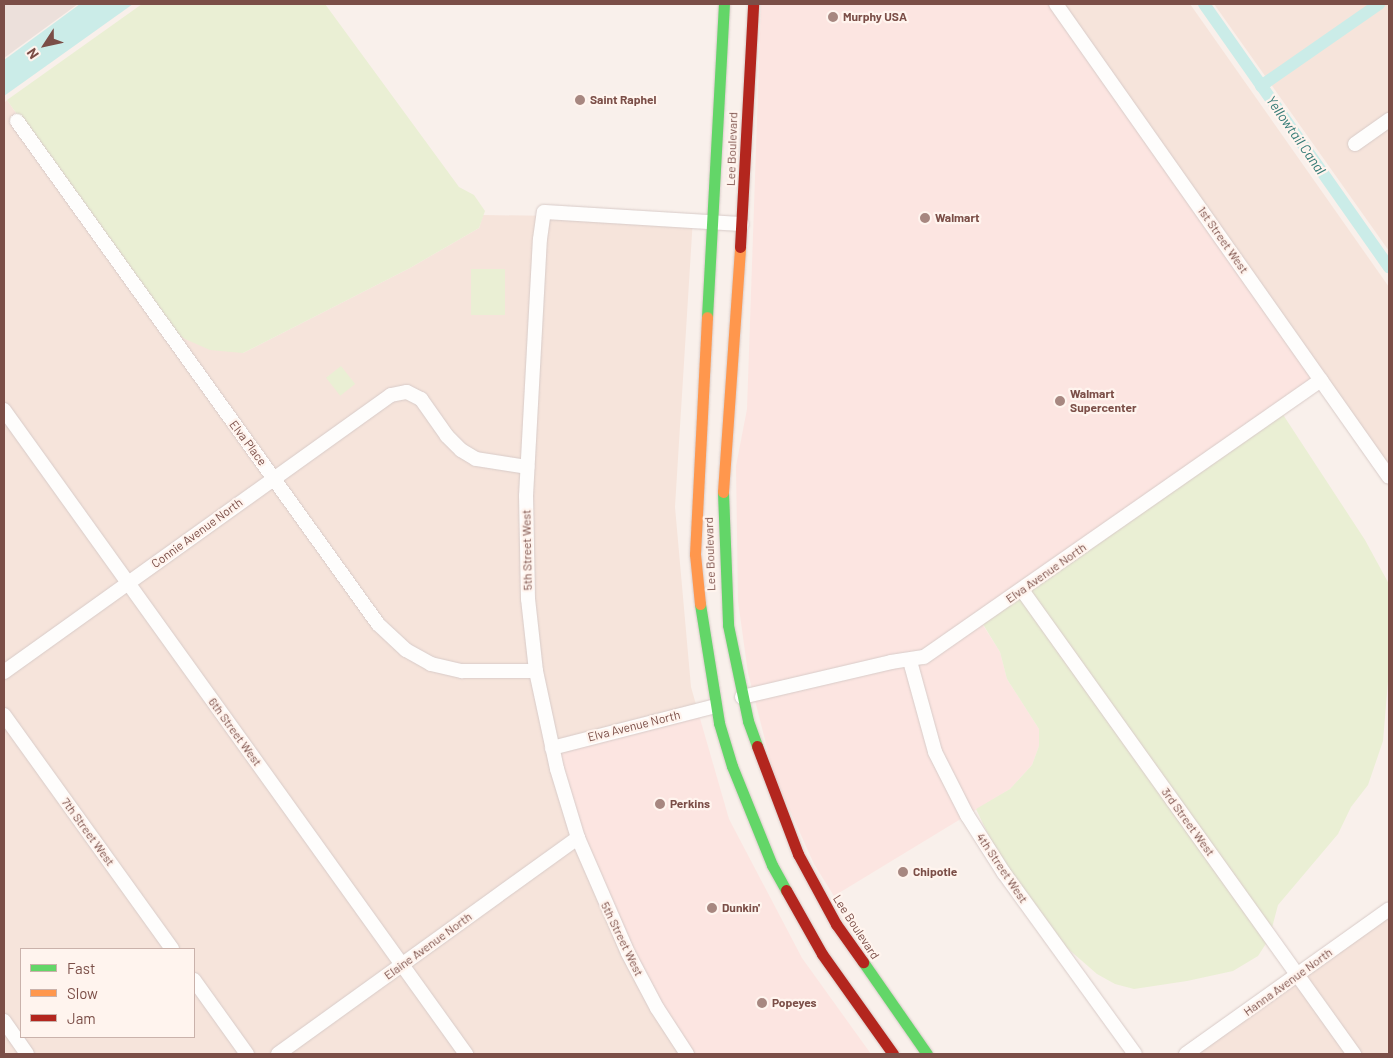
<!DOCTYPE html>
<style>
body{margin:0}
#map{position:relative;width:1393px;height:1058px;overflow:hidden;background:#f9f0eb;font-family:Barlow,sans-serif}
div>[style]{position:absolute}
.residential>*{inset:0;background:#f6e4db}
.commercial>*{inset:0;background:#fce5e1}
.industrial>*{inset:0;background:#ece0db}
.green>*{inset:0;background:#eaefd4;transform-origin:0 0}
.water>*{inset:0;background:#cbece8}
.canal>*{height:12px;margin:-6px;padding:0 6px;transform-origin:6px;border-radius:6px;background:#cbece8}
.roads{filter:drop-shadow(0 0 1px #d8cbc8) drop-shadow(0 0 1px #d8cbc8)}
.street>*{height:14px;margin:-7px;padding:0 7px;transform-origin:7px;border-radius:7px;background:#fefdfc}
.fast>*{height:11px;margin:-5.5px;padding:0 5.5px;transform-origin:5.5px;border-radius:5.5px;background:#63d668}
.slow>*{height:11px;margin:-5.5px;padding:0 5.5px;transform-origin:5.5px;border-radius:5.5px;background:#ff974d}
.jam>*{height:11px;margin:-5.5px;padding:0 5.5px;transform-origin:5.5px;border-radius:5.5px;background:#b3261e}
.dots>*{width:14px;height:14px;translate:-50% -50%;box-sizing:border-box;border:2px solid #fff4ee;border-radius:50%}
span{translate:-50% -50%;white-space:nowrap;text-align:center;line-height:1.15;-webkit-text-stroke:4.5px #fff4ee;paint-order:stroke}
.poi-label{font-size:12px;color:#7b4e47;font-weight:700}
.left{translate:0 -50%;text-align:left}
.street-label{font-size:12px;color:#7b4e47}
.water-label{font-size:14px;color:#357b76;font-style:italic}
.frame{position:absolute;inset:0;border:5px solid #7b4e47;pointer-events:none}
.legend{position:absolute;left:20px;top:948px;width:175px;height:90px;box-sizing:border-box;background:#fff4ee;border:1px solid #cab2ab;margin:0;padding:6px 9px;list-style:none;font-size:15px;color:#7b4e47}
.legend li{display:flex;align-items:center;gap:10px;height:25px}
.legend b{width:25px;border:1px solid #cab2ab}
.north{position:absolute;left:20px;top:20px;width:50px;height:50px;-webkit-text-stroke:4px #fff4ee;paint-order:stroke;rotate:235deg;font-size:14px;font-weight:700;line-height:20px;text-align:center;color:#7b4e47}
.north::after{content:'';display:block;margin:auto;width:18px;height:22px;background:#7b4e47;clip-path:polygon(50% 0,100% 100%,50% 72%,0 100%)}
</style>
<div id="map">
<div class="residential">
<i style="clip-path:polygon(1057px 4px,1190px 4px,1389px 287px,1389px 473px)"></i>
<i style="clip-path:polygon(1214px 4px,1389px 4px,1389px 251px)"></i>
<i style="clip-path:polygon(evenodd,7px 100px,154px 311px,243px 353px,410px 268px,479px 228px,483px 215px,693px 218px,675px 507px,691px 687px,699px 715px,688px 1054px,4px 1054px,4px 103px,7px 100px,21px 949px,194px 949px,194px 1037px,21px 1037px,21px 949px)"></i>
<i style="clip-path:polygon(1389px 906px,1389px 1054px,1177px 1054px,1298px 970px)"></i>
</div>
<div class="commercial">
<i style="clip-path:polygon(761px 4px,1057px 4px,1322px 380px,981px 622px,1000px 652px,1007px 679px,1039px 729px,1039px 746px,1032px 765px,1010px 789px,834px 896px,814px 864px,774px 775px,748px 673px,738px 601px,736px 466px,747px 409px)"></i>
<i style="clip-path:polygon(699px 715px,729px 819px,802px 958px,871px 1054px,688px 1054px,629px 970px,571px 817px,557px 744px)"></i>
</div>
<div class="industrial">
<i style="clip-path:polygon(4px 4px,78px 4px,4px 58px)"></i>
</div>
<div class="green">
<i style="clip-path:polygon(142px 4px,325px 4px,459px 187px,474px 195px,485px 211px,479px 228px,410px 268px,243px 353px,210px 350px,185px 339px,170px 329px,154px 311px,7px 100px)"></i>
<i style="left:471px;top:269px;width:34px;height:46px"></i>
<i style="left:341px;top:366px;width:23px;height:19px;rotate:52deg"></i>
<i style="clip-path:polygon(1280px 410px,1365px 540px,1389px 584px,1389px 669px,1383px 741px,1368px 785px,1351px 807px,1338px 834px,1278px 905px,1269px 939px,1258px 956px,1233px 971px,1187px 981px,1134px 989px,1115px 984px,1097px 974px,1066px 947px,999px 857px,976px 809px,1010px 789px,1032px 765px,1039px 746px,1039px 729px,1007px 679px,1000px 652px,981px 621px)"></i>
</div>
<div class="water">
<i style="clip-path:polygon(80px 4px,133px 4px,4px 96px,4px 60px)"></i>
</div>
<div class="canal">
<i style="left:1204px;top:4px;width:322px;rotate:54.9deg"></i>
<i style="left:1261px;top:86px;width:144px;rotate:-34.8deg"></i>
</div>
<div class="roads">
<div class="street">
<i style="left:1056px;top:4px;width:578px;rotate:54.85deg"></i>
<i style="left:17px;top:121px;width:619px;rotate:54.33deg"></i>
<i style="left:378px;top:624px;width:38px;rotate:43deg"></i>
<i style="left:406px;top:650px;width:29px;rotate:29deg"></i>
<i style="left:431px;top:664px;width:32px;rotate:13deg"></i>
<i style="left:462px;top:671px;width:74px"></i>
<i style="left:1355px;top:144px;width:42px;rotate:-35.2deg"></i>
<i style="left:4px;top:410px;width:793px;rotate:54.34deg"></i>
<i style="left:1022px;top:590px;width:571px;rotate:54.42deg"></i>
<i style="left:910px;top:661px;width:94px;rotate:74.6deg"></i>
<i style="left:935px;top:752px;width:71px;rotate:63.1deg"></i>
<i style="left:967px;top:815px;width:69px;rotate:57.5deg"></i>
<i style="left:1004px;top:873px;width:223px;rotate:54.1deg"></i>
<i style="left:4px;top:672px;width:476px;rotate:-35.6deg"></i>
<i style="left:391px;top:395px;width:16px;rotate:-11deg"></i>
<i style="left:407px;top:392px;width:16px;rotate:27deg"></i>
<i style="left:421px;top:399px;width:45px;rotate:54.9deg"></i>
<i style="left:447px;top:436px;width:20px;rotate:45deg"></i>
<i style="left:461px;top:450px;width:17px;rotate:31deg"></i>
<i style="left:476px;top:459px;width:52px;rotate:8.9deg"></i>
<i style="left:742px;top:697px;width:153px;rotate:-13.2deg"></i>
<i style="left:891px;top:662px;width:33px;rotate:-9deg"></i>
<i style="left:924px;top:657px;width:484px;rotate:-34.9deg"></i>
<i style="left:4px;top:715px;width:288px;rotate:54.3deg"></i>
<i style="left:552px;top:748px;width:168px;rotate:-14.4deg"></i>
<i style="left:194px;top:980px;width:91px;rotate:54.4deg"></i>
<i style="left:4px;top:1021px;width:40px;rotate:55.1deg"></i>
<i style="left:278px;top:1054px;width:370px;rotate:-35.8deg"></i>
<i style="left:687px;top:1054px;width:55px;rotate:-123.1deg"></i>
<i style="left:657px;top:1008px;width:62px;rotate:-117.8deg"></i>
<i style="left:628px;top:953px;width:125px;rotate:-113.5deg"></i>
<i style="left:578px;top:838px;width:72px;rotate:-106.9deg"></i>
<i style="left:557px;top:769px;width:100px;rotate:-102.1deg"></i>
<i style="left:536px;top:671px;width:72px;rotate:-96.3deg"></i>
<i style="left:528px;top:599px;width:103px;rotate:-91.1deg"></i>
<i style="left:526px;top:496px;width:257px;rotate:-86.9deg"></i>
<i style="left:540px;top:239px;width:27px;rotate:-82deg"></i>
<i style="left:544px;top:212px;width:198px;rotate:3.5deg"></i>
<i style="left:1186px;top:1054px;width:249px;rotate:-35.5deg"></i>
</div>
<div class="fast">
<i style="left:707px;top:317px;width:313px;rotate:-86.9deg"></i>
<i style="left:723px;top:492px;width:133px;rotate:87.8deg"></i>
<i style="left:728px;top:625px;width:98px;rotate:78.2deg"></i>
<i style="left:748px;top:721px;width:27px;rotate:70deg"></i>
<i style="left:700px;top:604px;width:121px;rotate:80.9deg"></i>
<i style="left:719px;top:723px;width:45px;rotate:73.2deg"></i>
<i style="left:732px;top:766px;width:107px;rotate:68deg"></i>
<i style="left:772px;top:865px;width:29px;rotate:61deg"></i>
<i style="left:863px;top:962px;width:112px;rotate:55.2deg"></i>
</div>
<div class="slow">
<i style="left:723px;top:492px;width:246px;rotate:-86deg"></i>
<i style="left:700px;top:604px;width:50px;rotate:-95.7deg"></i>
<i style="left:695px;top:554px;width:237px;rotate:-87.1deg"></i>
</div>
<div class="jam">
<i style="left:740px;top:247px;width:243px;rotate:-86.9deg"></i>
<i style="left:757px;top:746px;width:116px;rotate:69.2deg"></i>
<i style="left:798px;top:854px;width:80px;rotate:61.5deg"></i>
<i style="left:836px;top:924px;width:47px;rotate:54.6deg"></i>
<i style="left:786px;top:890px;width:73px;rotate:60.6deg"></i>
<i style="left:822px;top:954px;width:123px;rotate:54.6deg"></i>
</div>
</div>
<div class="dots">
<i style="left:833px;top:17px;background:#a78780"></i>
<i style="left:580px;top:100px;background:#a78780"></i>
<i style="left:925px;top:218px;background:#a78780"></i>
<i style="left:1060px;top:401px;background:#a78780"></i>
<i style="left:660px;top:804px;background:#a78780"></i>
<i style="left:903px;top:872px;background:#a78780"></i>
<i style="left:712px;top:908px;background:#a78780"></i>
<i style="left:762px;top:1003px;background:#a78780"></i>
</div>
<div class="poi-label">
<span class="left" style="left:843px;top:17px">Murphy USA</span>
<span class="left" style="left:590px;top:100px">Saint Raphel</span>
<span class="left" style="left:935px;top:218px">Walmart</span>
<span class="left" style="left:1070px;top:401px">Walmart<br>Supercenter</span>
<span class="left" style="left:670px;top:804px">Perkins</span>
<span class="left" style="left:913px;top:872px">Chipotle</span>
<span class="left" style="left:722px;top:908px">Dunkin'</span>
<span class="left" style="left:772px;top:1003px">Popeyes</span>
</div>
<div class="street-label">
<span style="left:732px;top:149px;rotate:-88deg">Lee Boulevard</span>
<span style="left:1223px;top:240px;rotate:55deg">1st Street West</span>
<span style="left:248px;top:443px;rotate:53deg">Elva Place</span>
<span style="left:197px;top:533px;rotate:-36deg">Connie Avenue North</span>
<span style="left:527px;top:550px;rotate:-91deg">5th Street West</span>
<span style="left:710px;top:554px;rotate:-92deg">Lee Boulevard</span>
<span style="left:1046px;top:573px;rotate:-35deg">Elva Avenue North</span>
<span style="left:634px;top:726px;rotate:-14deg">Elva Avenue North</span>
<span style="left:235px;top:732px;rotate:54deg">6th Street West</span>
<span style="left:1188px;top:822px;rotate:54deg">3rd Street West</span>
<span style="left:88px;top:832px;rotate:54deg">7th Street West</span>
<span style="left:1002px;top:868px;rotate:56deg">4th Street West</span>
<span style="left:856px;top:927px;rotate:57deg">Lee Boulevard</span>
<span style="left:622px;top:939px;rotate:64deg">5th Street West</span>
<span style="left:428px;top:946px;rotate:-36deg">Elaine Avenue North</span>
<span style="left:1288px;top:982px;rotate:-36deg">Hanna Avenue North</span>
</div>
<div class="water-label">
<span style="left:1296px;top:135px;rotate:55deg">Yellowtail Canal</span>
</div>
<div class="frame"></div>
<ul class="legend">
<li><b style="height:6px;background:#63d668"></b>Fast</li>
<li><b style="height:6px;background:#ff974d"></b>Slow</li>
<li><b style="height:6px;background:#b3261e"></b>Jam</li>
</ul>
<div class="north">N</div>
</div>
